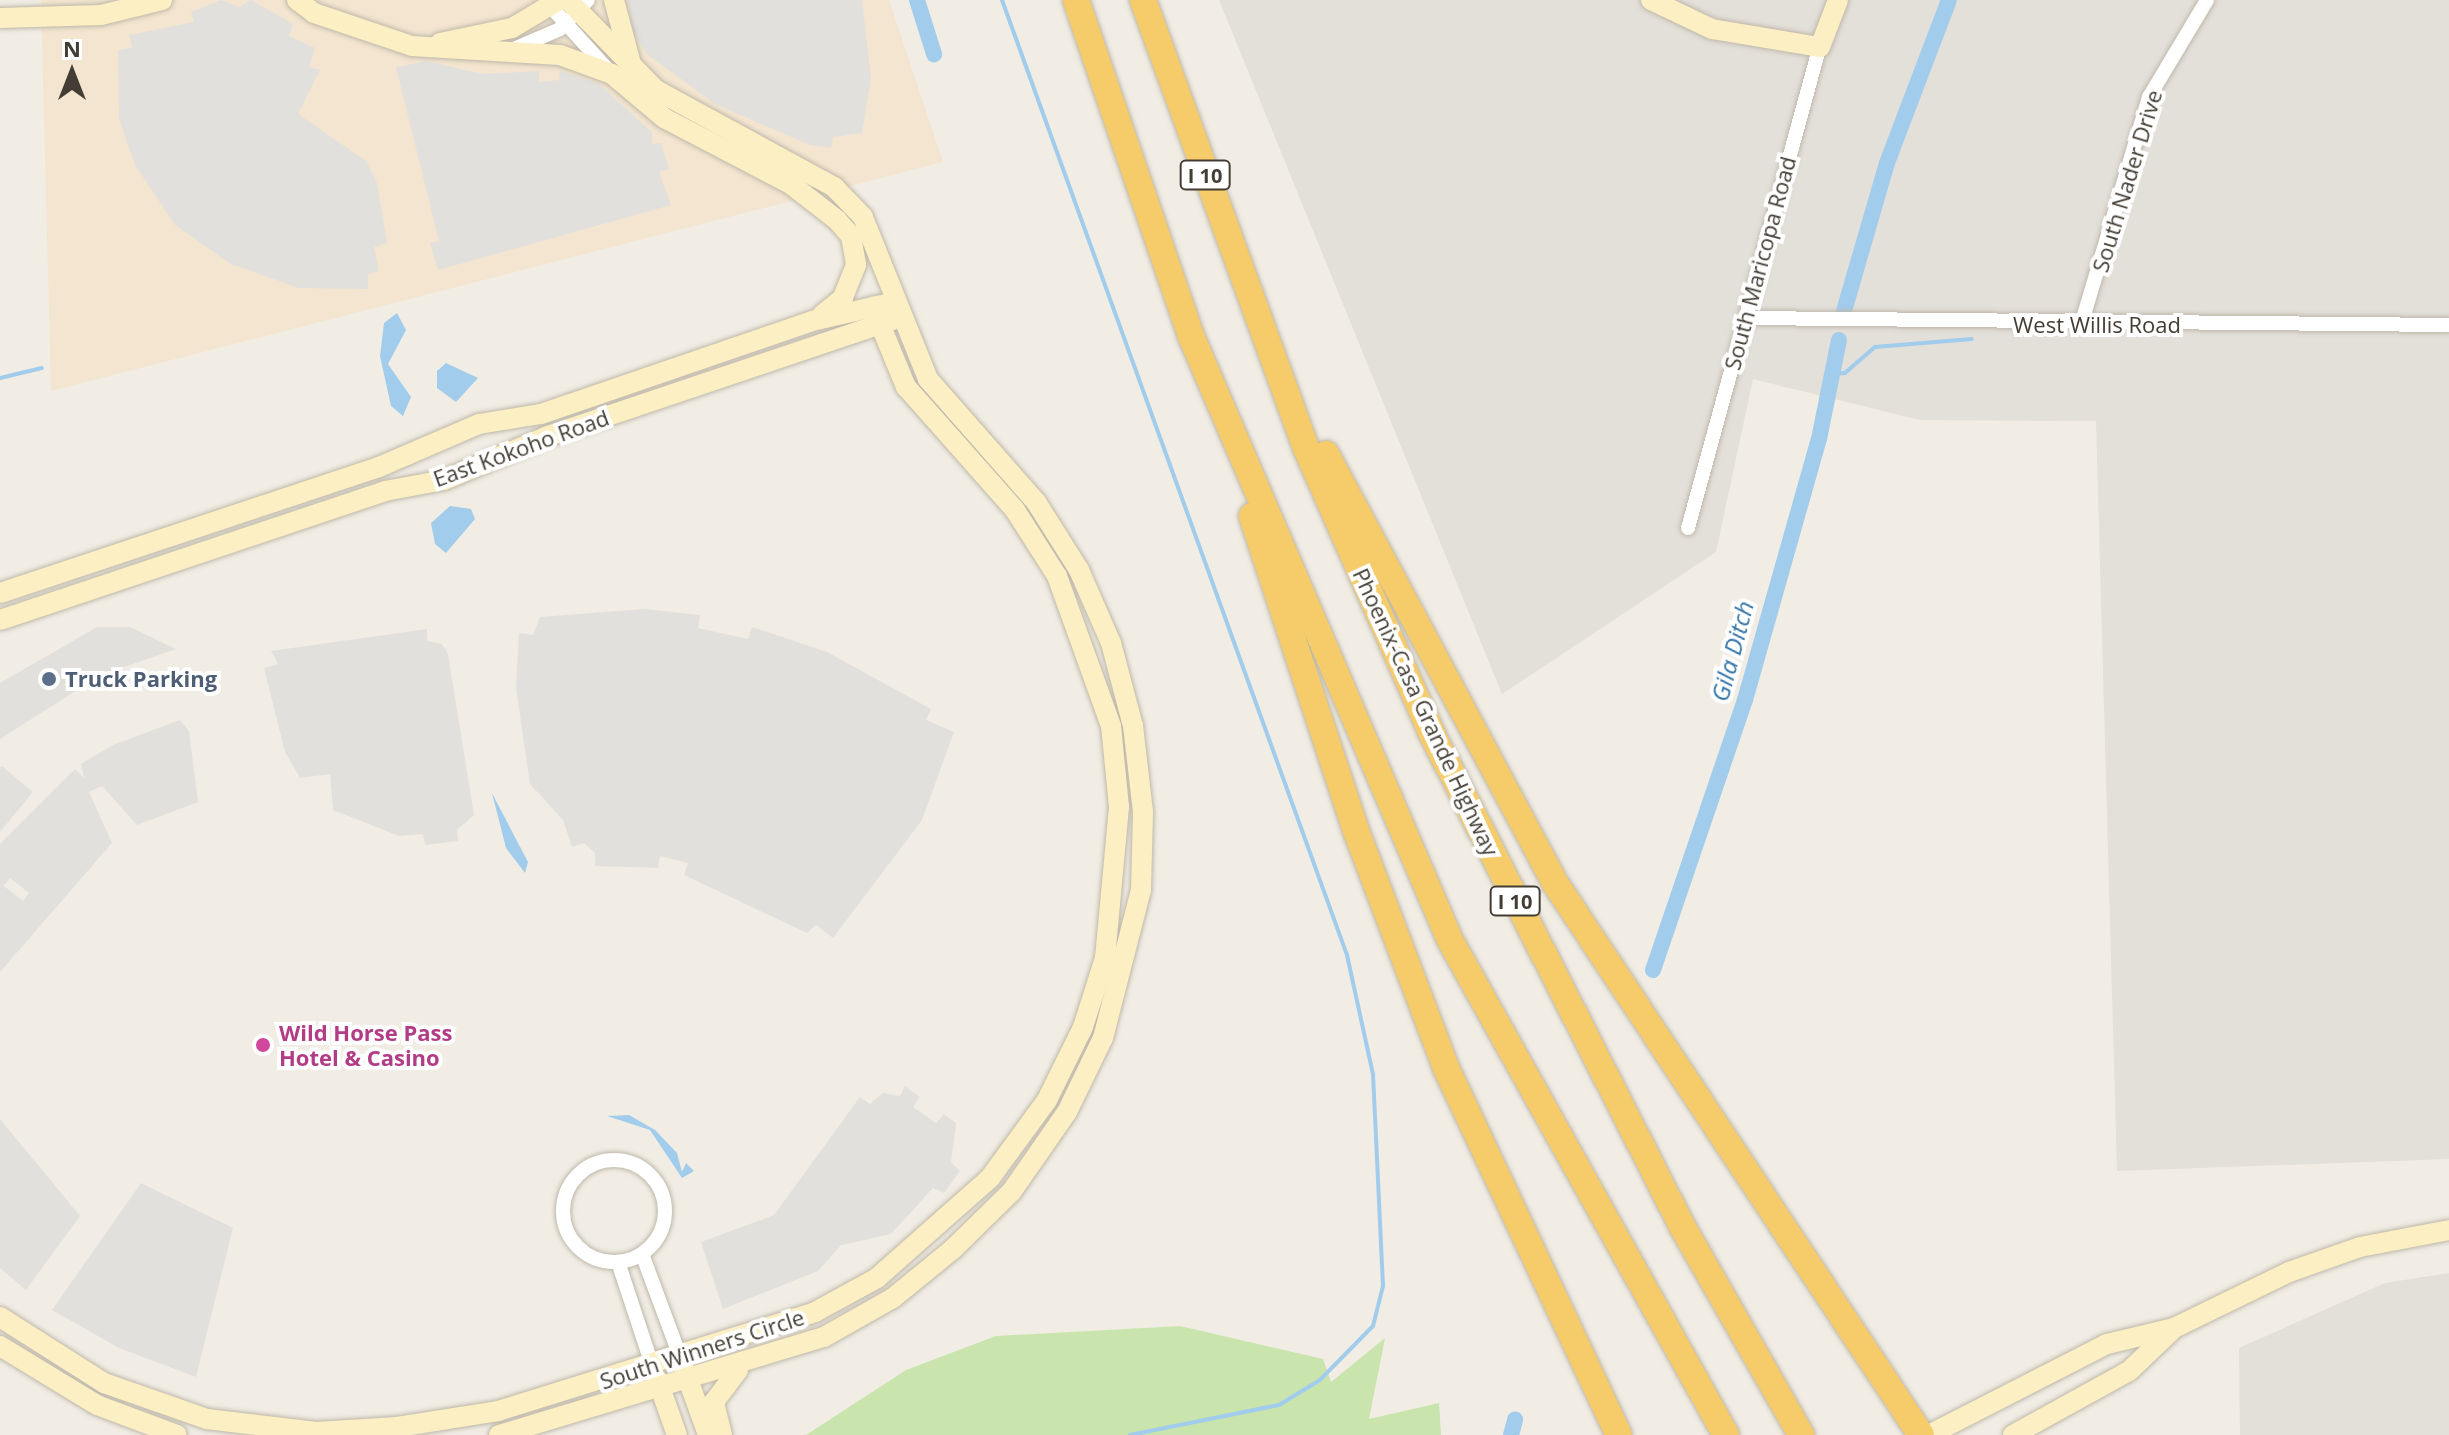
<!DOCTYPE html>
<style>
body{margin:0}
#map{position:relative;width:2449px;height:1435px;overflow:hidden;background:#f1ede4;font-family:"Open Sans",sans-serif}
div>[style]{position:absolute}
.commercial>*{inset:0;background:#f3e5cf}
.industrial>*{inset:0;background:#e3dfd9}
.green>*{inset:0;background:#cae4ae}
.parking>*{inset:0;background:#e2e0dc}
.water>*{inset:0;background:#a2ccec}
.stream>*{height:4px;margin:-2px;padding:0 2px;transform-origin:2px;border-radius:2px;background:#a2ccec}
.canal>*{height:16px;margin:-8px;padding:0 8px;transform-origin:8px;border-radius:8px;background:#a2ccec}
.roads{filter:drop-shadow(0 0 2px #bfb8aa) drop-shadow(0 0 2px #bfb8aa)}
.street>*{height:14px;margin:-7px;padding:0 7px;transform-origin:7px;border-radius:7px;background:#fff}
.street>.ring{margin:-7px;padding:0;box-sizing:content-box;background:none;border:14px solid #fff;border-radius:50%}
.secondary>*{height:20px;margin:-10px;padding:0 10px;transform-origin:10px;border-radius:10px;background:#fcefc3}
.highway>*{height:26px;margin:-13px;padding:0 13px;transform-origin:13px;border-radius:13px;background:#f6cb69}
.dots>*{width:22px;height:22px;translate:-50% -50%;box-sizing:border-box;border:4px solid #fff;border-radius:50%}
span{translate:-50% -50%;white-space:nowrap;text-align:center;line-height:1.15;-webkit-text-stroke:8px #fff;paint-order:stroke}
.shield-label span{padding:2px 6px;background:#fff;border:2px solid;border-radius:6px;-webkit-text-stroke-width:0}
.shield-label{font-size:20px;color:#433d34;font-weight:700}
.street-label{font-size:22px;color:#433d34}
.service-label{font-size:22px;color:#4e5e75;font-weight:700}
.left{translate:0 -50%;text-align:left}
.hotel-label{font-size:22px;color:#b23c85;font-weight:700}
.water-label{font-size:24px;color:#3374a8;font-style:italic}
.north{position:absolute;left:32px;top:32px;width:80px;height:80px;-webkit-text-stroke:6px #fff;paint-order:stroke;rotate:0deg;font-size:22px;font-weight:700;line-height:32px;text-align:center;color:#433d34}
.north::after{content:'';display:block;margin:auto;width:28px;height:36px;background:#433d34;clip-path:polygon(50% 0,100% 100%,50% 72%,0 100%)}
</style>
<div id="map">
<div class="commercial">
<i style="clip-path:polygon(41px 0,889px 0,943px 162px,51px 391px)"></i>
</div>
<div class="industrial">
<i style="clip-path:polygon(1219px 0,2449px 0,2449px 1159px,2117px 1171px,2096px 421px,1920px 420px,1753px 379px,1716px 552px,1502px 694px)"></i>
<i style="clip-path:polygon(2449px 1273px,2449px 1435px,2240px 1435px,2239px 1348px,2385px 1283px)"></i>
</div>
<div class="green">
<i style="clip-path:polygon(1180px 1326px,1323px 1359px,1331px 1382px,1385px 1338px,1369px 1419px,1439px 1403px,1441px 1435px,806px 1435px,906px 1370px,996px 1336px)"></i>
</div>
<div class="parking">
<i style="clip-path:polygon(221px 0,239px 7px,251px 0,293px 24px,289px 36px,315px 48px,309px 67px,320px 70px,298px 114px,366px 161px,377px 183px,387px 243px,374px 247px,379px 271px,368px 274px,368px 289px,299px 288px,231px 264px,175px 225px,135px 165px,119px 119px,118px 50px,132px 48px,129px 35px,194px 22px,191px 12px)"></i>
<i style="clip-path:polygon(628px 0,862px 0,871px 78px,862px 133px,833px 137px,831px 148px,810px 145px,715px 104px,647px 54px,632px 30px)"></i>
<i style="clip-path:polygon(427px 61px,482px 74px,539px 71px,539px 82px,559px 80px,560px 71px,599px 84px,652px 132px,652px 144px,661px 143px,669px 169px,659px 172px,671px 205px,438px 270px,430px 243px,439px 241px,396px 67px)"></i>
<i style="clip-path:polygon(644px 609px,700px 615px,698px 628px,748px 639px,752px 627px,827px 652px,931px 709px,926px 720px,954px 732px,922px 820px,833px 938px,816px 925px,807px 933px,684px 875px,688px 863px,660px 856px,658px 868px,595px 866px,595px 853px,584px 843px,572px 847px,563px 820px,530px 784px,516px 688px,519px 633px,533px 635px,540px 617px)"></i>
<i style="clip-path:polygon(97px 627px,130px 627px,176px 649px,101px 675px,0 739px,0 683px)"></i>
<i style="clip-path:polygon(427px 629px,427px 641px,442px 644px,448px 654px,474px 815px,457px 830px,458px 841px,425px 845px,423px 834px,399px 836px,333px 810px,330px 774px,300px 778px,285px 752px,264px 668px,278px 664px,271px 651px)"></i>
<i style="clip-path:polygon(evenodd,180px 720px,189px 731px,198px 802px,137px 825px,102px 786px,89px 792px,112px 843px,0 972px,0 844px,75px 769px,84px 778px,81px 764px,113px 745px,180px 720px,10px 878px,29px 893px,23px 901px,4px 886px,10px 878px)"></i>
<i style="clip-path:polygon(2px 766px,33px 792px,0 832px,0 768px)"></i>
<i style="clip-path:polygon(905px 1086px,920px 1097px,913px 1107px,936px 1123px,944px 1114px,956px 1123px,951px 1162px,960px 1171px,944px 1193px,933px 1188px,891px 1234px,841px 1245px,818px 1271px,723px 1309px,701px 1242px,774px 1215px,860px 1097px,870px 1104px,883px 1093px,900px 1096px)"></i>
<i style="clip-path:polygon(0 1119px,80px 1216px,26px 1290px,0 1268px)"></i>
<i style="clip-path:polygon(141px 1183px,233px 1228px,196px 1377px,119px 1348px,52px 1310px)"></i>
</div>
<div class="water">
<i style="clip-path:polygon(397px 313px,406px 330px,388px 364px,411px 397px,403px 416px,391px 406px,380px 356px,384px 323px)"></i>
<i style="clip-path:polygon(446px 363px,478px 378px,456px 402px,437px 388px,437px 371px)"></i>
<i style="clip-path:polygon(450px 506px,471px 509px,475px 519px,446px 553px,435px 544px,431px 523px)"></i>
<i style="clip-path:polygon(492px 793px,528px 862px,525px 873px,506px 848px)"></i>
<i style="clip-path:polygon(629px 1115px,655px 1130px,677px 1153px,682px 1172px,686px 1163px,694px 1171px,682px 1178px,650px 1130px,607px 1116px)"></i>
</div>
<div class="stream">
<i style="left:1002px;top:0;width:1015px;rotate:70.14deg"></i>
<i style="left:1347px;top:955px;width:122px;rotate:77.7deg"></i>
<i style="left:1373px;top:1074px;width:212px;rotate:87.3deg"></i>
<i style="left:1383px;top:1286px;width:41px;rotate:104deg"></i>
<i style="left:1373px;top:1326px;width:76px;rotate:134.5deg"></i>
<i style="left:1320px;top:1380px;width:48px;rotate:148.6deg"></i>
<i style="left:1279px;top:1405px;width:152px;rotate:168.6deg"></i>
<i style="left:1832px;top:374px;width:13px;rotate:-4deg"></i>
<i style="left:1845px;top:373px;width:40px;rotate:-41deg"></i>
<i style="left:1875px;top:347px;width:97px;rotate:-4.7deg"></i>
<i style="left:0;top:378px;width:43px;rotate:-13.4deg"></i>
</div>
<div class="canal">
<i style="left:917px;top:0;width:57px;rotate:72.5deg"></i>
<i style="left:1844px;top:311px;width:154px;rotate:-73.8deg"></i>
<i style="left:1887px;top:163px;width:174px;rotate:-69.2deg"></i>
<i style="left:1653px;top:970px;width:285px;rotate:-71.2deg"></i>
<i style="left:1745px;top:700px;width:271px;rotate:-74.2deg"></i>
<i style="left:1819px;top:439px;width:101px;rotate:-78.6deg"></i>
<i style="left:1511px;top:1435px;width:16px;rotate:-75deg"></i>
</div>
<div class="roads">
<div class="street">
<i style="left:551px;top:7px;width:88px;rotate:47.8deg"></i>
<i style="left:514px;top:49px;width:50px;rotate:-23.5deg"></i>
<i style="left:560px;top:29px;width:40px;rotate:-46deg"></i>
<i style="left:1745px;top:318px;width:704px;rotate:0.57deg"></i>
<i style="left:2081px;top:325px;width:238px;rotate:-73.4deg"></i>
<i style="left:2149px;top:97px;width:113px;rotate:-59.1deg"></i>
<i style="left:1688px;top:528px;width:499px;rotate:-74.7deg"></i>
<i class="ring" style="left:563px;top:1160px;width:88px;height:88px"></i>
<i style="left:642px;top:1254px;width:112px;rotate:69.6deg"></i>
<i style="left:618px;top:1262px;width:112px;rotate:71.7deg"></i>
</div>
<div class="secondary">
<i style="left:297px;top:0;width:21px;rotate:37deg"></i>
<i style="left:314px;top:13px;width:103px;rotate:18.6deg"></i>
<i style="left:412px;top:46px;width:148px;rotate:3.5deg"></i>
<i style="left:560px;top:55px;width:55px;rotate:20.1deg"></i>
<i style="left:612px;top:74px;width:68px;rotate:40.2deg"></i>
<i style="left:664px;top:118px;width:144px;rotate:27.6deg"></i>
<i style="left:792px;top:185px;width:57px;rotate:37.9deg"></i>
<i style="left:837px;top:220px;width:21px;rotate:49deg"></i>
<i style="left:851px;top:236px;width:29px;rotate:80deg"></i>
<i style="left:856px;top:265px;width:35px;rotate:112deg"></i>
<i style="left:843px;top:298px;width:27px;rotate:141deg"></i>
<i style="left:614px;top:0;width:66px;rotate:75.1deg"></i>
<i style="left:1651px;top:0;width:68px;rotate:25.4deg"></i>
<i style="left:1712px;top:29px;width:109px;rotate:9.5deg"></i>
<i style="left:1820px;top:47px;width:50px;rotate:-69deg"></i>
<i style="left:0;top:18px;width:101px;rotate:-1.7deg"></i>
<i style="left:101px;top:15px;width:63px;rotate:-13.8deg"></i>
<i style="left:440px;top:43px;width:74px;rotate:-11.8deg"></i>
<i style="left:512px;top:28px;width:55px;rotate:-30.8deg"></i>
<i style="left:0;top:593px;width:399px;rotate:-18.4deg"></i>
<i style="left:379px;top:467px;width:109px;rotate:-23.3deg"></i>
<i style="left:479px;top:424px;width:63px;rotate:-9.2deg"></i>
<i style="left:541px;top:414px;width:287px;rotate:-18.9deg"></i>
<i style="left:812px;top:321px;width:76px;rotate:-12.9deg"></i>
<i style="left:0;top:620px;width:406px;rotate:-18.5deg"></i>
<i style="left:385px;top:491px;width:60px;rotate:-10.6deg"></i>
<i style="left:444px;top:480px;width:113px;rotate:-22.9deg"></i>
<i style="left:548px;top:436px;width:363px;rotate:-18.6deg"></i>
<i style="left:0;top:1317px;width:123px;rotate:32.4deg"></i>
<i style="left:104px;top:1383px;width:109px;rotate:19.3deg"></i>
<i style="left:207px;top:1419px;width:110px;rotate:6.8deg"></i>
<i style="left:316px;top:1432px;width:81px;rotate:-3.5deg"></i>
<i style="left:397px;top:1427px;width:102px;rotate:-9deg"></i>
<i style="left:498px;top:1411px;width:332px;rotate:-17.3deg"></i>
<i style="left:815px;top:1312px;width:71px;rotate:-28.7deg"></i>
<i style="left:877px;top:1278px;width:151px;rotate:-41.5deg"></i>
<i style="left:990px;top:1178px;width:97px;rotate:-53.8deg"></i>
<i style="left:1047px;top:1100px;width:81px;rotate:-63.7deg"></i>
<i style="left:1083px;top:1027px;width:72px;rotate:-72.3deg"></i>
<i style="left:1105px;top:958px;width:152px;rotate:-84.7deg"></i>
<i style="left:1119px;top:807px;width:81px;rotate:-95.6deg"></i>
<i style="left:1111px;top:726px;width:159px;rotate:-109.8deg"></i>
<i style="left:1057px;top:576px;width:78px;rotate:-122.5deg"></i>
<i style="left:1015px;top:510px;width:164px;rotate:-131.5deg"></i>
<i style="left:906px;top:387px;width:87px;rotate:-112.4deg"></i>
<i style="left:0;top:1346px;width:114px;rotate:31.3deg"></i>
<i style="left:97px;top:1405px;width:85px;rotate:20.6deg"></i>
<i style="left:685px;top:1371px;width:68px;rotate:70.2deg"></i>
<i style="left:657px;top:1379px;width:59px;rotate:70.3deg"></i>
<i style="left:499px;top:1435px;width:339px;rotate:-16.8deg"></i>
<i style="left:824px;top:1337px;width:79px;rotate:-29.5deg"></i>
<i style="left:893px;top:1298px;width:77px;rotate:-39.2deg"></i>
<i style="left:953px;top:1249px;width:83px;rotate:-44.5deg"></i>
<i style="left:1012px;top:1191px;width:96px;rotate:-55.2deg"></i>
<i style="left:1067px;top:1112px;width:82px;rotate:-64.1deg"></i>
<i style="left:1103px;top:1038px;width:153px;rotate:-75.6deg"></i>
<i style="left:1141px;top:890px;width:78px;rotate:-88.5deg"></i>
<i style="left:1143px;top:812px;width:87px;rotate:-96.6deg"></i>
<i style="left:1133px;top:726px;width:86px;rotate:-104.8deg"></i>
<i style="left:1111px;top:643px;width:80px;rotate:-113.7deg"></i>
<i style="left:1079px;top:570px;width:80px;rotate:-122.3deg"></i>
<i style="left:1036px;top:502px;width:164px;rotate:-131.3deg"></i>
<i style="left:928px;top:379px;width:175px;rotate:-111.9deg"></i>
<i style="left:863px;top:217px;width:42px;rotate:-134deg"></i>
<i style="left:834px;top:187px;width:203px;rotate:-151.4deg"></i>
<i style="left:656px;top:90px;width:126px;rotate:-134.4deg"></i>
<i style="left:722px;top:1435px;width:34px;rotate:-104deg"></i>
<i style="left:714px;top:1402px;width:40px;rotate:-53deg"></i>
<i style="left:1929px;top:1435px;width:200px;rotate:-27.1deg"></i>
<i style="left:2107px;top:1344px;width:69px;rotate:-13.4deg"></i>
<i style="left:2174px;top:1328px;width:128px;rotate:-26deg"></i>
<i style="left:2289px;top:1272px;width:75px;rotate:-19.4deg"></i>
<i style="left:2360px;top:1247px;width:91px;rotate:-10.8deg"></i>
<i style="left:2013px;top:1435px;width:132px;rotate:-28.9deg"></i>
<i style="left:2129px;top:1371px;width:59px;rotate:-43.6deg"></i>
</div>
<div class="highway">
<i style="left:1076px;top:0;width:357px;rotate:71.1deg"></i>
<i style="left:1192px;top:338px;width:655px;rotate:66.8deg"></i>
<i style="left:1450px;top:940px;width:567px;rotate:60.86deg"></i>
<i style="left:1143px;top:0;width:477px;rotate:70deg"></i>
<i style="left:1306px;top:448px;width:310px;rotate:66.2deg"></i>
<i style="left:1431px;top:732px;width:554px;rotate:63.07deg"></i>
<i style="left:1682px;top:1226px;width:241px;rotate:60.3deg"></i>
<i style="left:1326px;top:454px;width:486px;rotate:61.9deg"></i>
<i style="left:1555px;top:883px;width:662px;rotate:56.45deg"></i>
<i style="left:1252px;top:516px;width:329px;rotate:71.7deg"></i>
<i style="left:1355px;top:828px;width:259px;rotate:69.2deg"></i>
<i style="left:1447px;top:1070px;width:403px;rotate:64.8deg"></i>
</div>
</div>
<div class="dots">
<i style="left:49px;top:679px;background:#5c6f8a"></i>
<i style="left:263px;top:1045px;background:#d1479c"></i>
</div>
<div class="shield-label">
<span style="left:1205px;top:175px">I 10</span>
<span style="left:1515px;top:901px">I 10</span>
</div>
<div class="street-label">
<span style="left:2127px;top:181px;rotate:-73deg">South Nader Drive</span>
<span style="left:1760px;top:263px;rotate:-75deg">South Maricopa Road</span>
<span style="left:2097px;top:325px">West Willis Road</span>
<span style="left:521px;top:448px;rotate:-20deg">East Kokoho Road</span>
<span style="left:1426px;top:712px;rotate:65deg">Phoenix-Casa Grande Highway</span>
<span style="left:702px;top:1349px;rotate:-18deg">South Winners Circle</span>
</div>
<div class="service-label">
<span class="left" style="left:65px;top:679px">Truck Parking</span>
</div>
<div class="hotel-label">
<span class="left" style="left:279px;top:1045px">Wild Horse Pass<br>Hotel &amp; Casino</span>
</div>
<div class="water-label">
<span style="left:1732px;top:651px;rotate:-75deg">Gila Ditch</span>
</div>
<div class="north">N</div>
</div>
